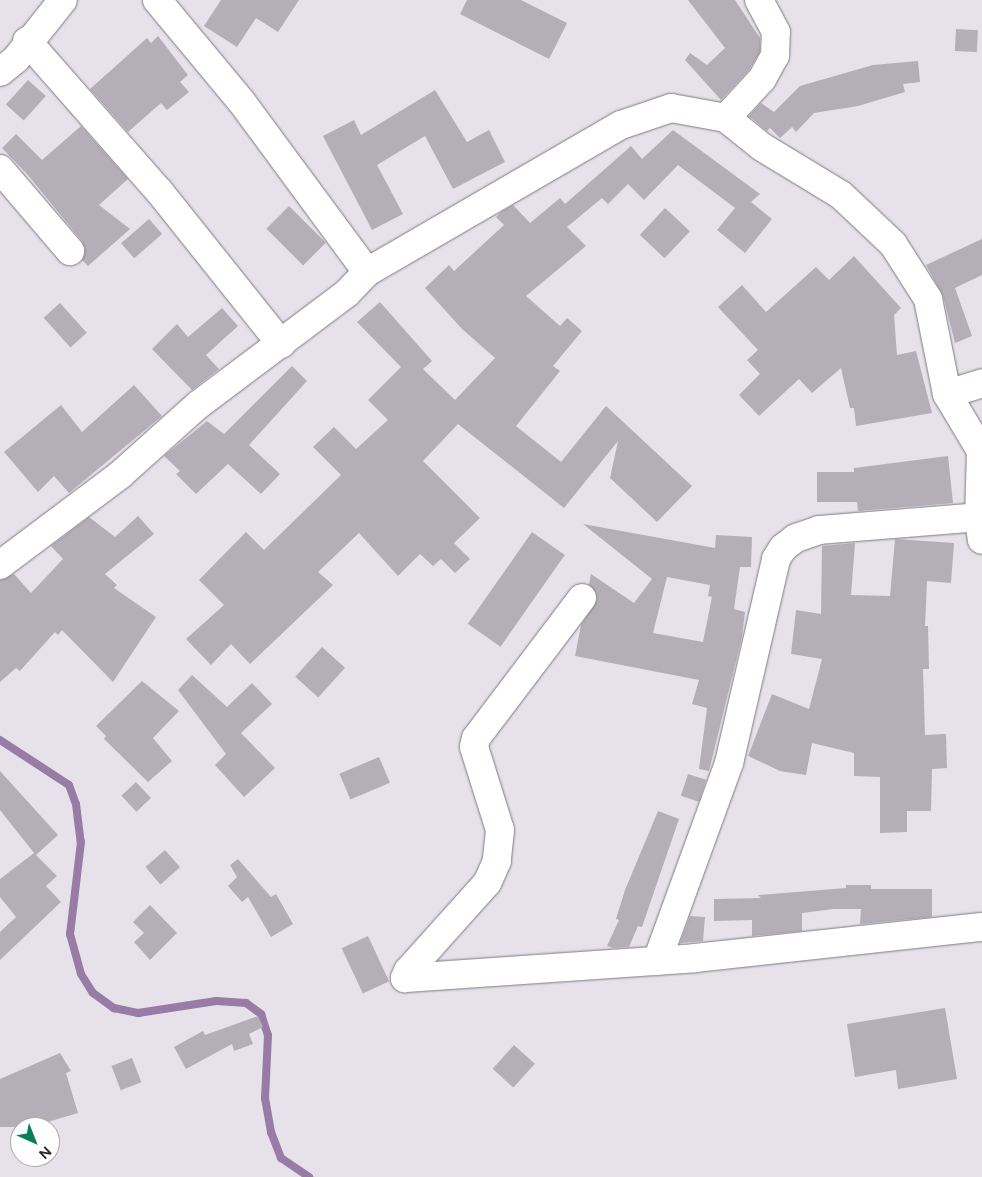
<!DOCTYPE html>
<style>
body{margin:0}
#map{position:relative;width:982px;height:1177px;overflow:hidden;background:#e7e1ea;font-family:Figtree,sans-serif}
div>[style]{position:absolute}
.stream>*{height:8px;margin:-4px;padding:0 4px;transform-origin:4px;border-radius:4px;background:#987ca5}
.building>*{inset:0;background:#b4afb7;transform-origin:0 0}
.roads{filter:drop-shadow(0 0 1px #7f7981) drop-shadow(0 0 1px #7f7981)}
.minor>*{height:28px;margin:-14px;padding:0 14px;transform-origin:14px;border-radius:14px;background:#fff}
span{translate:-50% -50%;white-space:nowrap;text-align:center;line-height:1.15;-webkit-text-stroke:4.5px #fff;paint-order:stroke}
.north{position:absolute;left:10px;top:1117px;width:50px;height:50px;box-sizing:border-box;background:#fff;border:1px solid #abaaab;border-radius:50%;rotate:136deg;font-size:14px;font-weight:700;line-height:20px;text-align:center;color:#2d2b2e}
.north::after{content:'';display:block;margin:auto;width:18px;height:22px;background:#0c7d5a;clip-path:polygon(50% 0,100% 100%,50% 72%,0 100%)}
</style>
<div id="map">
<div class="stream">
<i style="left:0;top:740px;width:82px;rotate:33.1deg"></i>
<i style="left:69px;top:785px;width:20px;rotate:70deg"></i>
<i style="left:76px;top:804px;width:38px;rotate:83deg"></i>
<i style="left:81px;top:842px;width:93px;rotate:96.8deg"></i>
<i style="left:70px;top:934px;width:41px;rotate:74.6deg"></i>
<i style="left:81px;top:974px;width:22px;rotate:58deg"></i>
<i style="left:93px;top:993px;width:26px;rotate:36deg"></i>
<i style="left:114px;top:1008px;width:25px;rotate:12deg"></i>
<i style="left:138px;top:1013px;width:79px;rotate:-8.7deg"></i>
<i style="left:216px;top:1001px;width:30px;rotate:4deg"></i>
<i style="left:246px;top:1003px;width:19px;rotate:36deg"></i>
<i style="left:261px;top:1014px;width:22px;rotate:72deg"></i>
<i style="left:268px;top:1035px;width:63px;rotate:92.7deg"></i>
<i style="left:265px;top:1098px;width:35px;rotate:80deg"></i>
<i style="left:271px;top:1132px;width:28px;rotate:69deg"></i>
<i style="left:281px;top:1158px;width:34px;rotate:34deg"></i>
</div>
<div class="building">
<i style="clip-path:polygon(221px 0,299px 0,278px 32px,256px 18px,237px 47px,204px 26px)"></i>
<i style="clip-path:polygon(467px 0,521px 0,567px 23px,549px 59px,460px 14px)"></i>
<i style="clip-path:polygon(688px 0,735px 0,760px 38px,760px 52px,749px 70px,721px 100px,685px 60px,690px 53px,707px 65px,725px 48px)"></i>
<i style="left:956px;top:29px;width:22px;height:22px;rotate:3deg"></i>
<i style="clip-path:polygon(158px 36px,188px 75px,180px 82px,189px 92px,167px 110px,161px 103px,128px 132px,90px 89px,147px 38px,151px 43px)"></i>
<i style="clip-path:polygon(918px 61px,920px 82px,903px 84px,905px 92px,858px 106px,814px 113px,796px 132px,792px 127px,780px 138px,770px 128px,767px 131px,749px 116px,761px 103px,774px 112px,800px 86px,873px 65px)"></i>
<i style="left:28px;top:80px;width:24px;height:33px;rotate:42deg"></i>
<i style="clip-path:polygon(435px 90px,467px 142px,489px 130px,505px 162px,453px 189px,425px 136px,377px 165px,403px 214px,372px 230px,323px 136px,354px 120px,361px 135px)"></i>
<i style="clip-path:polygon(81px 126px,128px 179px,99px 205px,130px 229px,88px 266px,82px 260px,85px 249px,82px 241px,27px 174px,2px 148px,16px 134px,42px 160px)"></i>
<i style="clip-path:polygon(673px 130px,760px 194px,751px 202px,772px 219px,745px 253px,717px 230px,735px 208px,678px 165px,644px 200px,628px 184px,608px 204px,602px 198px,567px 227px,586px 246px,526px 296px,560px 326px,567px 318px,582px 331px,553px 366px,560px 371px,516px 426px,561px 462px,606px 406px,692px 486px,657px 522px,610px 478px,618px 441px,564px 508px,458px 424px,423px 461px,480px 518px,454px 543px,470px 559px,455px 573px,441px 559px,433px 566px,420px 554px,398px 576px,359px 533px,318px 572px,333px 585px,250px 664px,231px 644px,211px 665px,186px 639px,224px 605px,199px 580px,246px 532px,264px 550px,341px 475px,313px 447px,334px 427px,356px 449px,388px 420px,368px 400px,401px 367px,357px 322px,380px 302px,432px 361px,423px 369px,455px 400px,495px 358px,462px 329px,425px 288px,449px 265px,454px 271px,504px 225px,496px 217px,501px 212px,513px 205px,530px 223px,560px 198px,565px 204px,631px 146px,642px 159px)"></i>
<i style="left:289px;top:206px;width:52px;height:32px;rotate:45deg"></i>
<i style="left:665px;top:208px;width:34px;height:37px;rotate:43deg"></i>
<i style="left:149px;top:219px;width:20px;height:37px;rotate:49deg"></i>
<i style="clip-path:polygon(982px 239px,982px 275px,955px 288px,972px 336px,955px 343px,943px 296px,926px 265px)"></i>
<i style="clip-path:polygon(854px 256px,901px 308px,894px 315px,897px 355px,916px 351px,932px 413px,856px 426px,854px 408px,850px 408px,841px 368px,812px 393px,799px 379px,759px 416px,739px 395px,760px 374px,747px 360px,758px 350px,718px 307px,742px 285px,766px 312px,816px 267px,829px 280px)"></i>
<i style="left:60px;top:303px;width:40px;height:22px;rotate:48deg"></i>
<i style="clip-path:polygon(222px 308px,238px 326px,206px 355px,219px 369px,192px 390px,152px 349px,177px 324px,188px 337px)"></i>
<i style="clip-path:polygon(292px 366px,307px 381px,249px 445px,280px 474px,261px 494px,228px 464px,196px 494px,176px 474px,180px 471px,164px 456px,207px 421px,224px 434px)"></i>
<i style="clip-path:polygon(134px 385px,162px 416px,69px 493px,54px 476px,38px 492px,4px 452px,61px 405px,82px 432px)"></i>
<i style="clip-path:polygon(948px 456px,953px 503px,858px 511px,857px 502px,817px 502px,817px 472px,854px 472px,854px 468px)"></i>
<i style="clip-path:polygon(138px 516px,154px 534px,105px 574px,117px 585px,114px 588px,156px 617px,113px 682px,62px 630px,58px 635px,55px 632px,20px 671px,16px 668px,0 682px,0 580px,14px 574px,31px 593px,63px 559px,51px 546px,89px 517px,115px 537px)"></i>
<i style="clip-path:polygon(evenodd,583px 524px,715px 548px,716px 535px,752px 537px,751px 567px,740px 567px,734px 609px,745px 612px,742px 637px,709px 771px,699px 769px,707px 708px,692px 704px,699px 680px,575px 656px,581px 625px,597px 600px,596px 592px,589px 585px,591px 574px,634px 603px,652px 579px,583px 524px,667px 577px,710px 585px,708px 596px,712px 597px,703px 642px,653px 633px,667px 577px)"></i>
<i style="left:532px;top:532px;width:40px;height:112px;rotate:35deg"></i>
<i style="clip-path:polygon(895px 539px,954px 543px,951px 583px,927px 581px,925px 626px,928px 626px,929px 669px,923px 669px,925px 735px,946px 734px,947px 768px,932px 769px,931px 811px,907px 811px,907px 832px,880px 833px,880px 777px,854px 776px,854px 753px,812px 743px,806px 775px,780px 771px,748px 756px,772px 694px,809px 709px,822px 659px,791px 654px,796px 610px,821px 614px,822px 546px,855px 543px,851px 595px,890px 596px)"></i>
<i style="left:322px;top:647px;width:31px;height:40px;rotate:42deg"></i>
<i style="clip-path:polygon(192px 675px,227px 707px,252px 683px,272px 704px,241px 733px,275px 768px,244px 797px,215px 765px,226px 754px,178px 690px)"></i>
<i style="clip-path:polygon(142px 681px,179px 711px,153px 738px,172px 761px,148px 782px,104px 739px,106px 736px,96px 726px)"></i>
<i style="left:379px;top:757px;width:28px;height:43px;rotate:67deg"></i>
<i style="clip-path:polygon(0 771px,58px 835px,36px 855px,57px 876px,46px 886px,61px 902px,0 960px,0 932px,16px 917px,0 897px,0 879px,34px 853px,0 810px)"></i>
<i style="left:688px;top:774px;width:19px;height:23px;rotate:18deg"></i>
<i style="left:136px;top:782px;width:22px;height:20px;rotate:47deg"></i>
<i style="clip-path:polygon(658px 811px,679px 819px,642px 927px,638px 926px,629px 947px,613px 948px,607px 946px,619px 920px,616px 919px,625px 890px)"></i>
<i style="left:165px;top:850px;width:23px;height:26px;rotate:49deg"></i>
<i style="clip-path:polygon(238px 859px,271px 897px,276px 894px,293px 924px,271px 937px,248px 897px,242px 902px,228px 886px,237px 877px,230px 865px)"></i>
<i style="clip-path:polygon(846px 885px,871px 885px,871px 889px,932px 889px,932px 917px,860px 924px,861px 909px,834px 909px,802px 913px,802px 931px,752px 936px,752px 920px,714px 921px,714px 899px,761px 898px,758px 895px,846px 888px)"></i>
<i style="clip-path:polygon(150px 905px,177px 933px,150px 960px,134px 942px,144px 933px,133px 922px)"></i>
<i style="clip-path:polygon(690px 916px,705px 917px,703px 941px,680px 943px)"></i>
<i style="left:368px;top:936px;width:50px;height:29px;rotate:65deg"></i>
<i style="clip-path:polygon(945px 1008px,957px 1079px,898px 1089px,896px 1070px,855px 1077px,847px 1024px)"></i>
<i style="clip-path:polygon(258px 1016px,263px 1027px,249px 1034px,253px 1044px,234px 1051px,232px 1044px,186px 1069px,174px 1047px,203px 1031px,205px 1035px)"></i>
<i style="left:514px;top:1045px;width:28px;height:32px;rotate:42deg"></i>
<i style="clip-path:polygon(60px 1053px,71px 1071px,66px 1073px,78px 1113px,31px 1127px,0 1127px,0 1079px)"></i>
<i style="left:132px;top:1058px;width:26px;height:22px;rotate:69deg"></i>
</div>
<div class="roads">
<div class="minor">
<i style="left:157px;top:0;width:131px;rotate:50.3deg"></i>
<i style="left:241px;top:101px;width:212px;rotate:53.6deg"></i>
<i style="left:27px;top:41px;width:200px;rotate:48.7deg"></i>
<i style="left:159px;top:191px;width:196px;rotate:51.4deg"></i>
<i style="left:0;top:72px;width:21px;rotate:-39deg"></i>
<i style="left:16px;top:59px;width:75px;rotate:-51.5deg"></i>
<i style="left:726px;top:118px;width:53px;rotate:-47.3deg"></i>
<i style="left:762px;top:79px;width:26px;rotate:-61deg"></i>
<i style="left:775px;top:56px;width:24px;rotate:-88deg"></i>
<i style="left:776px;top:32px;width:36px;rotate:-118deg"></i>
<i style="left:0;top:169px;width:108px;rotate:49.5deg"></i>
<i style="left:947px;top:394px;width:37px;rotate:-17deg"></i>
<i style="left:0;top:565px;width:151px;rotate:-36.9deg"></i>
<i style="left:121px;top:474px;width:103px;rotate:-41.9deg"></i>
<i style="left:198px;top:405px;width:186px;rotate:-36.9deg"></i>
<i style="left:347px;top:293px;width:29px;rotate:-46deg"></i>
<i style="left:367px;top:272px;width:293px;rotate:-30.1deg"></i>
<i style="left:621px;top:125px;width:53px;rotate:-18.8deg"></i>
<i style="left:671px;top:108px;width:56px;rotate:10.3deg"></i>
<i style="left:726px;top:118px;width:46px;rotate:38.9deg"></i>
<i style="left:762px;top:147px;width:92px;rotate:31.3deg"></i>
<i style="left:841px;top:195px;width:71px;rotate:43.3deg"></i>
<i style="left:893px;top:244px;width:65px;rotate:57.5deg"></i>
<i style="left:928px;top:299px;width:97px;rotate:78.7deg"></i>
<i style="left:947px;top:394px;width:66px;rotate:59.2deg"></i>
<i style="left:981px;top:451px;width:66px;rotate:91.7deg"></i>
<i style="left:979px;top:517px;width:23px;rotate:83deg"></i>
<i style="left:582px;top:598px;width:176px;rotate:127.1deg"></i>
<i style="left:476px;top:738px;width:9px;rotate:103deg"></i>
<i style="left:474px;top:747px;width:87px;rotate:72.6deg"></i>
<i style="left:500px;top:830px;width:31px;rotate:96deg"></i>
<i style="left:497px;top:861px;width:24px;rotate:114deg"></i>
<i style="left:487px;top:883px;width:118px;rotate:131.9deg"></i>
<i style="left:408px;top:971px;width:8px;rotate:113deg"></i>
<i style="left:405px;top:978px;width:291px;rotate:-3.9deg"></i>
<i style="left:695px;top:958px;width:288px;rotate:-6.2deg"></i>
<i style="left:657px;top:961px;width:211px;rotate:-70deg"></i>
<i style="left:729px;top:763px;width:209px;rotate:-77deg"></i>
<i style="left:776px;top:559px;width:13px;rotate:-58deg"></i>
<i style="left:783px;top:548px;width:16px;rotate:-38deg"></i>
<i style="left:796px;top:538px;width:24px;rotate:-19deg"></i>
<i style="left:819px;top:530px;width:161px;rotate:-4.6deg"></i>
</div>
</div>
<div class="north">N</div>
</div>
